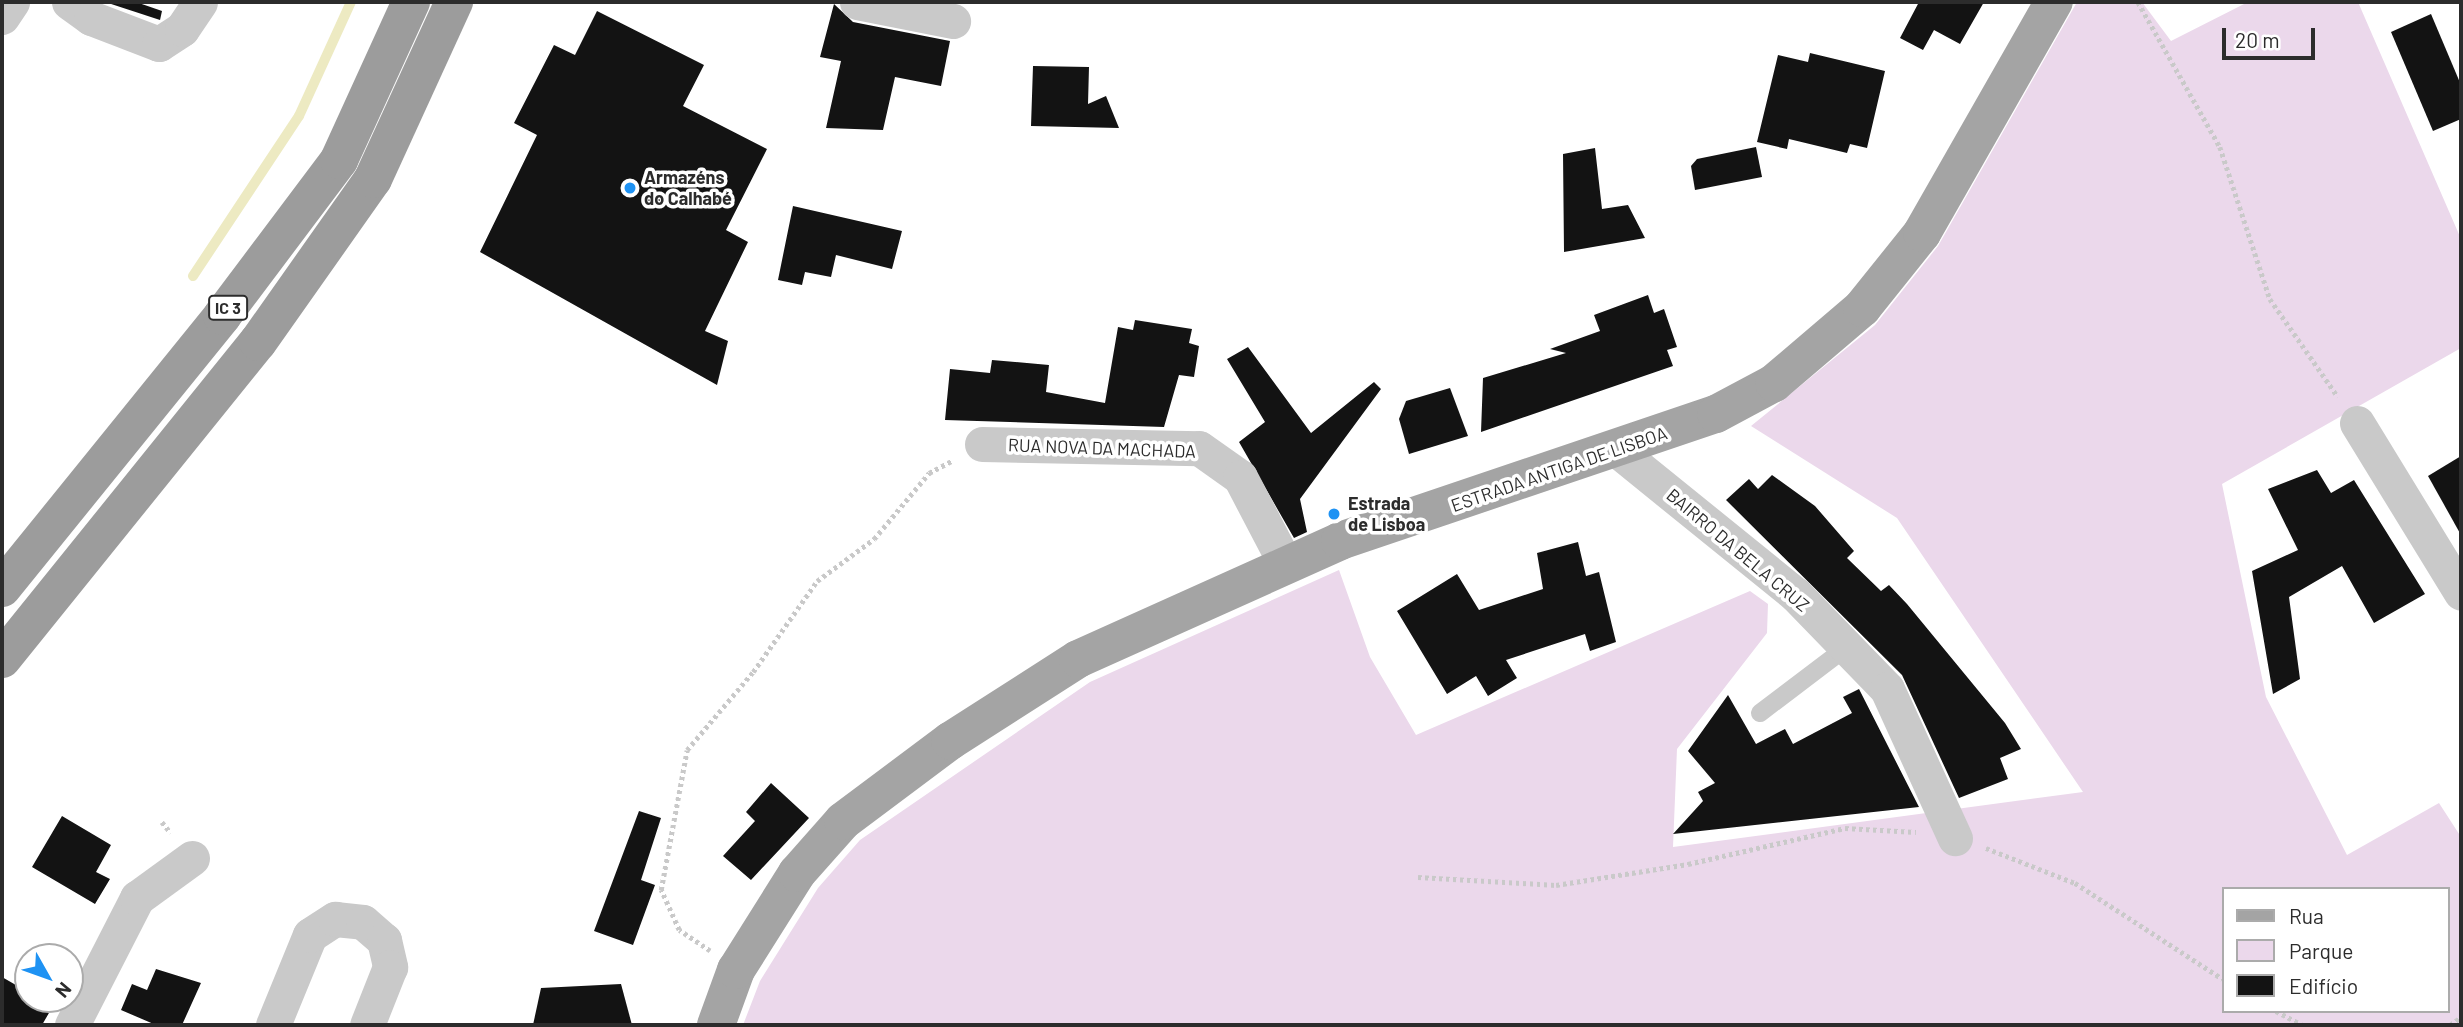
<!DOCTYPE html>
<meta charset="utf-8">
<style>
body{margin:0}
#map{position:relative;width:2463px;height:1027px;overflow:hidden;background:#fff;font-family:Barlow,sans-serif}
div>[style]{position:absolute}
.green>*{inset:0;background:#ebd8eb}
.stream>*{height:10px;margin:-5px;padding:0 5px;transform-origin:5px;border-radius:5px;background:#edeac2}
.building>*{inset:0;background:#131313}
.path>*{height:4.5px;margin-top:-2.25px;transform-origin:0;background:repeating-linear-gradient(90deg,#c9c9c9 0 3.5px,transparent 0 7px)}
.service>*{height:18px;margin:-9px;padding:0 9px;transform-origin:9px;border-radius:9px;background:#c9c9c9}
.minor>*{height:35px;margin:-17.5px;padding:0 17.5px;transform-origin:17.5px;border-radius:17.5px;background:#c9c9c9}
.primary>*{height:38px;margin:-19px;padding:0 19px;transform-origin:19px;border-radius:19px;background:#a4a4a4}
.trunk>*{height:38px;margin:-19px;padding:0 19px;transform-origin:19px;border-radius:19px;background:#9c9c9c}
.dots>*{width:19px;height:19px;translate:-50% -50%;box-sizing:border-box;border:4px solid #fff;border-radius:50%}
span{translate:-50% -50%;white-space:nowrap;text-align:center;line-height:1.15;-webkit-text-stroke:7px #fff;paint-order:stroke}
.shield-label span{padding:2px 5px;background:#fff;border:2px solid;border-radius:5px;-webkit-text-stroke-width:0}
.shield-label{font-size:16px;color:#2c2c2c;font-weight:700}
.poi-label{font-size:18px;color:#2c2c2c;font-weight:700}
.left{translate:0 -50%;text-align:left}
.street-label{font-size:18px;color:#2c2c2c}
.frame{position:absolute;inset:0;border:4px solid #2c2c2c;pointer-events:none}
.legend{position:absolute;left:2222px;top:887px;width:228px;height:126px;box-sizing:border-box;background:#fff;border:2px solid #ababab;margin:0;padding:9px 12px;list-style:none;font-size:21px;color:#2c2c2c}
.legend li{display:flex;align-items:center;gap:14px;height:35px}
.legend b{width:35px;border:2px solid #ababab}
.north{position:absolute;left:14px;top:943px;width:70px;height:70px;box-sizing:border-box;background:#fff;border:2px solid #ababab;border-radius:50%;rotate:130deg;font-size:19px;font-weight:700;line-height:28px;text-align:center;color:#2c2c2c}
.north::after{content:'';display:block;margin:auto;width:24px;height:32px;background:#1e92f3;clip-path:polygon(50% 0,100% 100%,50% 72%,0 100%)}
.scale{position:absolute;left:2222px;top:28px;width:93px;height:32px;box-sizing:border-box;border:4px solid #2c2c2c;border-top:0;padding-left:9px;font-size:21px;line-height:24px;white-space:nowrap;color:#2c2c2c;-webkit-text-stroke:5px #fff;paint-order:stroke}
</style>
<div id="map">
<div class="green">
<i style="clip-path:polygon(evenodd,2077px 2px,2142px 2px,2171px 41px,2248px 2px,2358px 2px,2461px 239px,2461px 348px,2222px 484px,2266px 697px,2347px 855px,2439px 803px,2461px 837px,2461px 1025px,743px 1025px,760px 981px,818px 888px,860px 840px,1090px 682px,1339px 570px,1370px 657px,1416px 735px,1750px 591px,1768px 604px,1767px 633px,1677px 749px,1673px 847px,2083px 792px,1897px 518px,1751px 426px,1875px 325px,1938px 246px,2077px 2px,2223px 889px,2447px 889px,2447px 1011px,2223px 1011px,2223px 889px)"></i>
</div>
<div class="stream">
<i style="left:193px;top:276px;width:192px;rotate:-56.5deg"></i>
<i style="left:299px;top:116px;width:125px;rotate:-65.5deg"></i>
</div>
<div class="building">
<i style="clip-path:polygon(105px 2px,136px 2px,162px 11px,160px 20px)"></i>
<i style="clip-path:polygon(1919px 2px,1984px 2px,1960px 44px,1934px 30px,1923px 50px,1900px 38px)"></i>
<i style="clip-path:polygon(834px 4px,853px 22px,950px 41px,941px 86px,895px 77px,883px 130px,826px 128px,841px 61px,820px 57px)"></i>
<i style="clip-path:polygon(597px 11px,704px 65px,683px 106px,767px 149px,726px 230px,748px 242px,705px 331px,728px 341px,717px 385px,480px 252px,537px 135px,514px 123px,554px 45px,575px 55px)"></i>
<i style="clip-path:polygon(2431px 14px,2461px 85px,2461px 119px,2433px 131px,2391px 32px)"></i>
<i style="clip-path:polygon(1810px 53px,1885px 71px,1867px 148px,1850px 144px,1847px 153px,1789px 139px,1787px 149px,1757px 142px,1778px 55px,1808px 62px)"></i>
<i style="clip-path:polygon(1033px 66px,1089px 67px,1088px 104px,1106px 96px,1119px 128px,1031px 126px)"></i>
<i style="clip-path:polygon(1756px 147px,1762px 177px,1695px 190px,1691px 166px,1697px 159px)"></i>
<i style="clip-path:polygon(1595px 148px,1602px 209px,1628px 205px,1645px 238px,1564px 252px,1563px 154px)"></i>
<i style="clip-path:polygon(793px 206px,902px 231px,892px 269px,836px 255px,831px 277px,805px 272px,802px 285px,778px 280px)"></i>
<i style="clip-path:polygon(1648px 295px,1654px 313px,1664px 309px,1677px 347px,1667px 350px,1673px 366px,1481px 432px,1483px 378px,1566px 353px,1550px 349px,1600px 331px,1594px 315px)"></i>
<i style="clip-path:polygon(1135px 320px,1192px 329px,1189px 343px,1199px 346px,1194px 377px,1179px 375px,1164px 427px,945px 420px,950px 369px,990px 373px,992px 360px,1049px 365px,1046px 392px,1105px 403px,1118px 327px,1133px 330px)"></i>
<i style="clip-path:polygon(1248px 347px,1311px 433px,1374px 382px,1381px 389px,1300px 499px,1307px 532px,1294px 538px,1239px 442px,1265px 422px,1227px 359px)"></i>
<i style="clip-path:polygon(1450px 388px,1468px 436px,1409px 454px,1399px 419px,1406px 401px)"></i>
<i style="clip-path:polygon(2461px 456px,2461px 535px,2428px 476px)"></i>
<i style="clip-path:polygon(2317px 470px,2331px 493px,2354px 480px,2425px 594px,2374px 623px,2342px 566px,2289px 597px,2300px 679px,2273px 694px,2252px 571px,2298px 550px,2268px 489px)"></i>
<i style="clip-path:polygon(1772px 475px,1815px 506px,1854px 551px,1847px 558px,1881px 591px,1889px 585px,1907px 604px,2005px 723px,2021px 749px,2000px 758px,2008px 779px,1959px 798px,1902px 675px,1726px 500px,1749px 479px,1758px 489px)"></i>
<i style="clip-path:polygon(1578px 542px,1586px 576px,1599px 572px,1616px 642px,1590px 651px,1585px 634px,1506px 660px,1517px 678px,1488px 696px,1476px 676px,1447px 694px,1397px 611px,1457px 574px,1479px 610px,1543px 589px,1537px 553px)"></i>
<i style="clip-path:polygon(1859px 689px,1919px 807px,1673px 834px,1703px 801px,1698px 792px,1715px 783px,1688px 751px,1728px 695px,1756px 744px,1785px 729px,1793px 744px,1852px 713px,1843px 697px)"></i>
<i style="clip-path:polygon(771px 783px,809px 818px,751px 880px,723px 856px,755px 821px,746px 812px)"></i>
<i style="clip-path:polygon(639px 811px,661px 818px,641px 880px,655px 885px,633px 945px,594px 931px)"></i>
<i style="clip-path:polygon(62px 816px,111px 845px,96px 872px,110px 879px,95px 904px,32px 867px)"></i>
<i style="clip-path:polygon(156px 969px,201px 983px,182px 1025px,156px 1025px,121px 1010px,132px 984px,147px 990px)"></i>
<i style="clip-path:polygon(2px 977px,28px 992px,28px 999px,53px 1006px,42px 1025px,2px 1025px)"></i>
<i style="clip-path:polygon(621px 984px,632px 1025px,533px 1025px,541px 988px)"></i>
</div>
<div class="path">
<i style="left:2138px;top:2px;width:167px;rotate:60.5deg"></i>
<i style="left:2220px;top:147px;width:160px;rotate:71.8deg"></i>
<i style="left:2270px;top:299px;width:119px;rotate:55.2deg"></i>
<i style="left:162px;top:822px;width:14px;rotate:51deg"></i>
<i style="left:1986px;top:848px;width:96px;rotate:21.5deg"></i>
<i style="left:2075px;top:883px;width:176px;rotate:33deg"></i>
<i style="left:1418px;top:877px;width:138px;rotate:3.3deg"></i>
<i style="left:1556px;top:885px;width:134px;rotate:-9deg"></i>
<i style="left:1688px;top:864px;width:161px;rotate:-12.9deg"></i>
<i style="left:1845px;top:828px;width:71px;rotate:3.2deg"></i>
<i style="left:710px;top:951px;width:37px;rotate:-146deg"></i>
<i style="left:679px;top:930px;width:44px;rotate:-114.2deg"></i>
<i style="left:661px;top:890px;width:142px;rotate:-79.5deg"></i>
<i style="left:687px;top:750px;width:102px;rotate:-49.8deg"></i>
<i style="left:753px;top:672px;width:111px;rotate:-54.9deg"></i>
<i style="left:817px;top:581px;width:71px;rotate:-36.4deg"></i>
<i style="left:874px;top:539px;width:86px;rotate:-50.2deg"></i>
<i style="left:929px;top:473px;width:27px;rotate:-28deg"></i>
<i style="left:2276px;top:1011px;width:30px;rotate:28deg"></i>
<i style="left:2450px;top:1025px;width:14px;rotate:-36deg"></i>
</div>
<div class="service">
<i style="left:1760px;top:713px;width:109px;rotate:-37.2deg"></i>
</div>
<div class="minor">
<i style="left:69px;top:2px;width:27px;rotate:36deg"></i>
<i style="left:91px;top:18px;width:73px;rotate:20.9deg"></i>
<i style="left:159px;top:44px;width:27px;rotate:-33deg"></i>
<i style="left:182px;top:29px;width:32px;rotate:-56deg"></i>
<i style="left:857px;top:2px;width:98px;rotate:11.2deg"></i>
<i style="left:2px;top:17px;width:18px;rotate:-56deg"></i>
<i style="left:2357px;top:423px;width:199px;rotate:58.5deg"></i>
<i style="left:982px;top:444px;width:217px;rotate:1.1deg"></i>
<i style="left:1199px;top:448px;width:50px;rotate:35.3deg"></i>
<i style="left:1240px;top:477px;width:99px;rotate:62.4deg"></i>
<i style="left:1617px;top:450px;width:229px;rotate:39deg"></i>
<i style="left:1795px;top:594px;width:132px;rotate:45.9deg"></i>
<i style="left:1887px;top:689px;width:164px;rotate:65.5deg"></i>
<i style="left:72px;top:1025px;width:143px;rotate:-62.9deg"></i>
<i style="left:137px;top:898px;width:68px;rotate:-36deg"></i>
<i style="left:273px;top:1025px;width:97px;rotate:-67.7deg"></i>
<i style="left:310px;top:935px;width:30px;rotate:-33deg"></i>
<i style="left:335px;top:919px;width:28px;rotate:6deg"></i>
<i style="left:363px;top:922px;width:28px;rotate:41deg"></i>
<i style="left:384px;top:940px;width:28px;rotate:77deg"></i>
<i style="left:390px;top:967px;width:62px;rotate:111.6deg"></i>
</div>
<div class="primary">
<i style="left:716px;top:1025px;width:59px;rotate:-70deg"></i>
<i style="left:736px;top:970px;width:115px;rotate:-57.8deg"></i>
<i style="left:797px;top:873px;width:69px;rotate:-48.5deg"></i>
<i style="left:843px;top:821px;width:134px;rotate:-36.8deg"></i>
<i style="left:950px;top:741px;width:152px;rotate:-32.6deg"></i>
<i style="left:1078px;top:659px;width:287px;rotate:-24.2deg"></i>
<i style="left:1340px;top:541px;width:397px;rotate:-18.7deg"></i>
<i style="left:1716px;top:414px;width:66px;rotate:-28.1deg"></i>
<i style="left:1774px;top:383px;width:116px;rotate:-40.4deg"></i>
<i style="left:1862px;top:308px;width:96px;rotate:-51.3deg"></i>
<i style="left:1922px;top:233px;width:266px;rotate:-60.3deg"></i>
</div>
<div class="trunk">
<i style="left:2px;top:588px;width:350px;rotate:-51deg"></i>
<i style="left:222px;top:316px;width:195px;rotate:-53.1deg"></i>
<i style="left:339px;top:160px;width:174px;rotate:-65.5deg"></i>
<i style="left:2px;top:659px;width:407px;rotate:-51.1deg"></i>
<i style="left:258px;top:342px;width:199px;rotate:-54.8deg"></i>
<i style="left:373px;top:179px;width:195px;rotate:-65.4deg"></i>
</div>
<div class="dots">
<i style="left:630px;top:188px;background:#1e92f3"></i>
<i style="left:1334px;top:514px;background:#1e92f3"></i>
</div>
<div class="shield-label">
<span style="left:228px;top:308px">IC 3</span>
</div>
<div class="poi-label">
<span class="left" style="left:644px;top:188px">Armazéns<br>do Calhabé</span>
<span class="left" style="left:1348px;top:514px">Estrada<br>de Lisboa</span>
</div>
<div class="street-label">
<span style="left:1102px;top:448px;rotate:2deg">RUA NOVA DA MACHADA</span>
<span style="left:1559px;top:469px;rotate:-19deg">ESTRADA ANTIGA DE LISBOA</span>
<span style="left:1738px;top:550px;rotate:40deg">BAIRRO DA BELA CRUZ</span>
</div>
<div class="frame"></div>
<ul class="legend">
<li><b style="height:9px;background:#a4a4a4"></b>Rua</li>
<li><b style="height:19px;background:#ebd8eb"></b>Parque</li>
<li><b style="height:19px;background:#131313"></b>Edifício</li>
</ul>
<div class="north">N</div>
<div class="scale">20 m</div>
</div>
